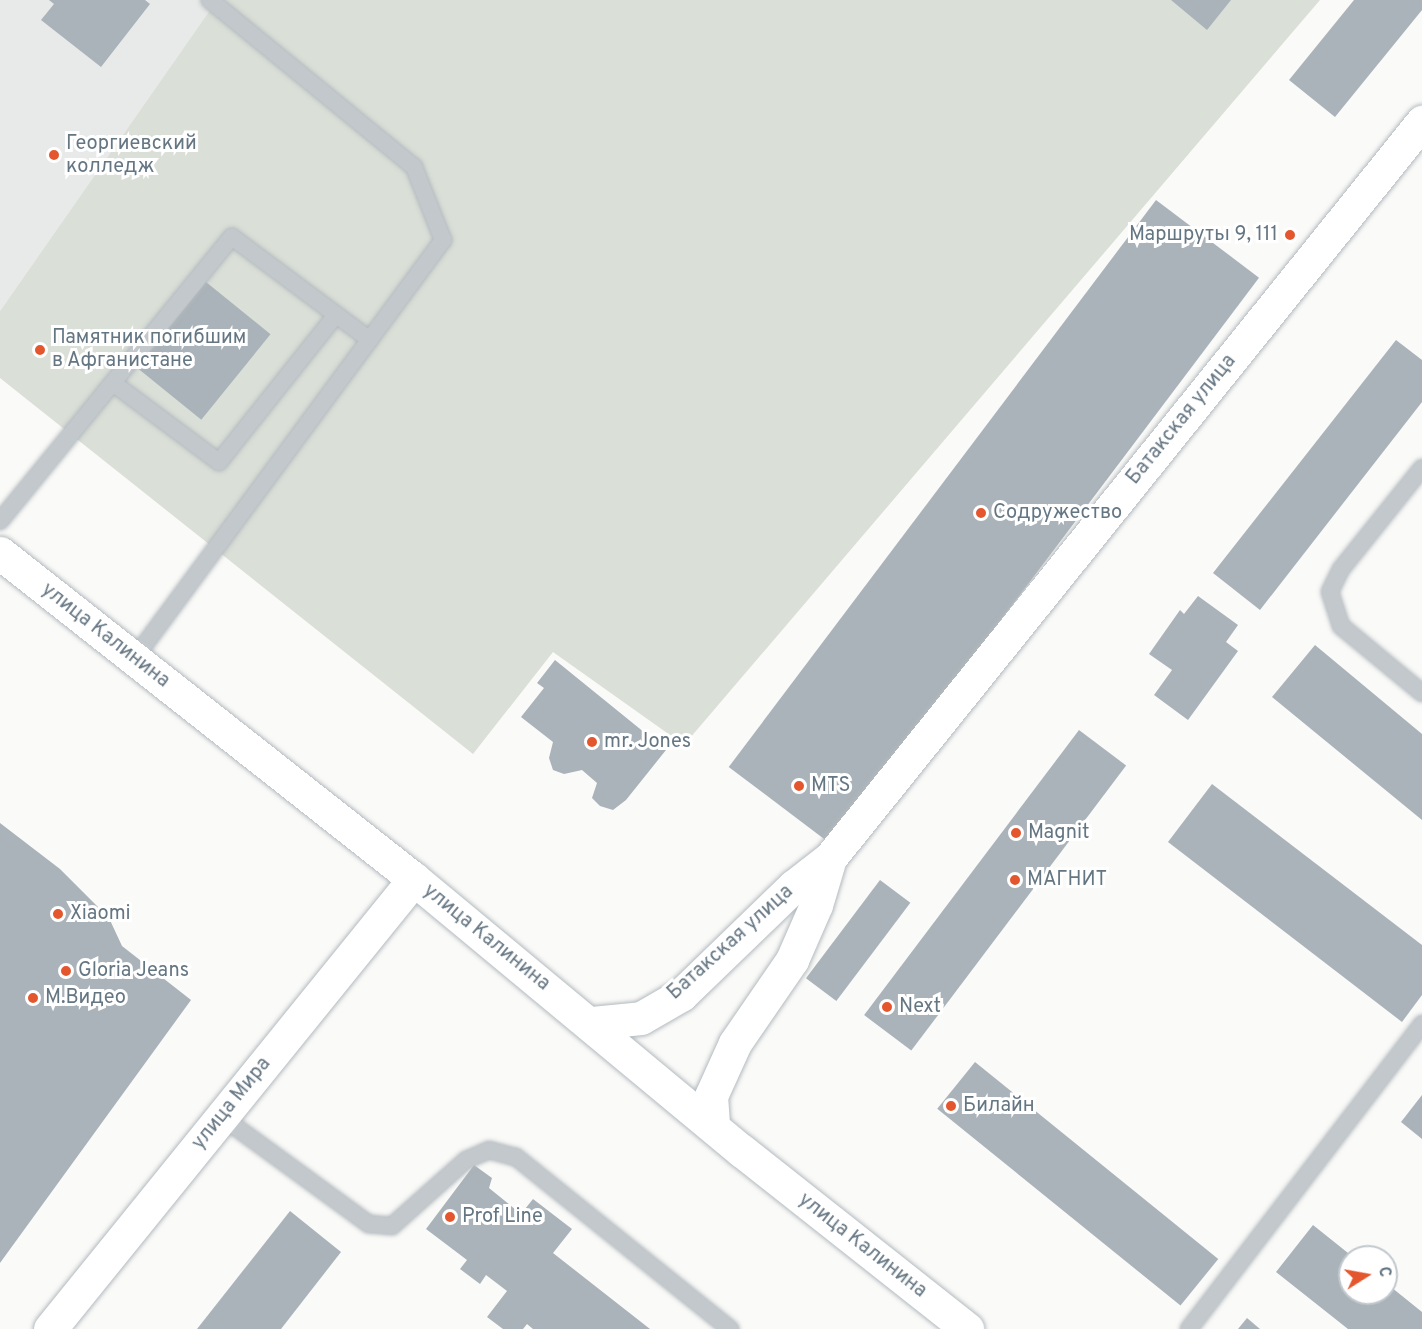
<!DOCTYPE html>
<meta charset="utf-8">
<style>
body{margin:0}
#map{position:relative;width:1422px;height:1329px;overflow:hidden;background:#fafaf8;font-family:Overpass,sans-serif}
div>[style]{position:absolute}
.built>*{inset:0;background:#e8e9e9}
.green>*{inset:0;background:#dadfd7}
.building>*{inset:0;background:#aab3b9;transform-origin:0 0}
.roads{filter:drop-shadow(0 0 2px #b3babf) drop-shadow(0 0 2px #b3babf)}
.lane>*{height:16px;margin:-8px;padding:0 8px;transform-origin:8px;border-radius:8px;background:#c3c8cc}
.secondary>*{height:33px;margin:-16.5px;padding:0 16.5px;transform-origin:16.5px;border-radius:16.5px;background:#fff}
.primary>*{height:33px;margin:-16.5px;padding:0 16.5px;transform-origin:16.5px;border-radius:16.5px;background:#fff}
.dots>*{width:16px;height:16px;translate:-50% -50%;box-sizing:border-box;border:3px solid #fff;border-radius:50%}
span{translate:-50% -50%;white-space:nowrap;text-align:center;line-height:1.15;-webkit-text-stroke:6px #fff;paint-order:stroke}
.poi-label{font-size:20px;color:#657683}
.left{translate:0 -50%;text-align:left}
.right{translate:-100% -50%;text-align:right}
.street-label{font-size:20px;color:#657683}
.north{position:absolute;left:1338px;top:1245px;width:60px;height:60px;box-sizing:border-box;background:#fff;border:2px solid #c1c8cd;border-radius:50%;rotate:79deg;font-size:16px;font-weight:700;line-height:24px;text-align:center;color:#657683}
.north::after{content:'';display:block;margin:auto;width:21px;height:27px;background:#e4572e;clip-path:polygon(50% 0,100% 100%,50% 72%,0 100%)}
</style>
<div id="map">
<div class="built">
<i style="clip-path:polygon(0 0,217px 0,0 311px)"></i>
</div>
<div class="green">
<i style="clip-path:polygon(217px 0,1320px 0,684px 745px,553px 652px,473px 754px,0 378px,0 311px)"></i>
</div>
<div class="building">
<i style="clip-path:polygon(49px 0,145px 0,150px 4px,101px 67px,41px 20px,54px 4px)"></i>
<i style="clip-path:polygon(1171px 0,1231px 0,1207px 30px)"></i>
<i style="clip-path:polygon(1354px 0,1422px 0,1422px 10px,1335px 117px,1289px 80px)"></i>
<i style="left:1156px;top:200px;width:129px;height:710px;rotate:37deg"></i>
<i style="left:206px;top:282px;width:83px;height:110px;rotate:39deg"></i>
<i style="clip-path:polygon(1396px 340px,1422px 360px,1422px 402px,1260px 610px,1213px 573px)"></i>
<i style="clip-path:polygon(1198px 596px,1238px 625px,1226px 642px,1238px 651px,1188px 720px,1154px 695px,1172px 670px,1149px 654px,1180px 610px,1184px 614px)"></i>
<i style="clip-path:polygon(1315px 645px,1422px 734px,1422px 820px,1272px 697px)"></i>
<i style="clip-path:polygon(555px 660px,666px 750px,626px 800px,613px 810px,600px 806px,592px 798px,597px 783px,582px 770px,564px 774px,553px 770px,549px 758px,553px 742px,521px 717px,544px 688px,537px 683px)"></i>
<i style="left:1079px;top:730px;width:59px;height:357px;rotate:37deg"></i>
<i style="clip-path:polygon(1212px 784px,1422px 945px,1422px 995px,1402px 1022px,1168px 842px)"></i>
<i style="clip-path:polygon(0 823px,60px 869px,109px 918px,122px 946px,191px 1000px,0 1263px)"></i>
<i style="left:880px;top:880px;width:38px;height:123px;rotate:37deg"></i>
<i style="left:975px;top:1062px;width:313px;height:60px;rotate:39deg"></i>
<i style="clip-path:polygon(1422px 1095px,1422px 1139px,1401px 1122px)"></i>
<i style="clip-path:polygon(474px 1165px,492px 1178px,489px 1188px,521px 1214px,533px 1199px,572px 1229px,553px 1253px,650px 1329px,533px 1329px,527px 1324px,523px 1329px,503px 1329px,487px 1317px,507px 1291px,486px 1275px,480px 1284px,460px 1269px,467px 1260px,426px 1229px)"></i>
<i style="clip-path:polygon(290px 1211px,341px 1252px,281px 1329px,197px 1329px)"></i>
<i style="clip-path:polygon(1313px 1225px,1353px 1257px,1350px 1257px,1350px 1293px,1386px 1293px,1386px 1283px,1422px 1312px,1422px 1329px,1348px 1329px,1276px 1272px)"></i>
<i style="clip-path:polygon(1247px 1318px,1260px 1329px,1238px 1329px)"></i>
</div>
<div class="roads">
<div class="lane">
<i style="left:113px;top:383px;width:132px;rotate:36.7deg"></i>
<i style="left:219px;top:462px;width:188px;rotate:-51.5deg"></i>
<i style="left:1422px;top:468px;width:129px;rotate:128.7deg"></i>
<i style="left:1341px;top:569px;width:25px;rotate:116deg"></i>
<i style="left:1330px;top:592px;width:36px;rotate:72deg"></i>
<i style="left:1341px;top:626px;width:105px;rotate:39.6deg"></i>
<i style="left:0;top:521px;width:367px;rotate:-50.8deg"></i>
<i style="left:232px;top:237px;width:172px;rotate:36.7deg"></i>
<i style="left:134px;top:659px;width:521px;rotate:-53.59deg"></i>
<i style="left:443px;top:240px;width:79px;rotate:-111.7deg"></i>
<i style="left:414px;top:167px;width:264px;rotate:-140.7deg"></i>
<i style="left:222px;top:1117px;width:182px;rotate:36.1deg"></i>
<i style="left:369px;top:1224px;width:23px;rotate:5deg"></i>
<i style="left:392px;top:1226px;width:99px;rotate:-41.7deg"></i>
<i style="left:466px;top:1160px;width:25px;rotate:-23deg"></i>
<i style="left:489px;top:1150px;width:28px;rotate:15deg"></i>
<i style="left:516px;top:1157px;width:275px;rotate:38.8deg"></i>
<i style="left:1189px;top:1329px;width:384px;rotate:-52.6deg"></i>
</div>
<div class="secondary">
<i style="left:592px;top:1023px;width:49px;rotate:-5.8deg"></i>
<i style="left:641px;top:1018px;width:46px;rotate:-29.9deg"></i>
<i style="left:681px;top:995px;width:157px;rotate:-44deg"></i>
<i style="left:794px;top:886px;width:46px;rotate:-37.9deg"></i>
<i style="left:830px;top:858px;width:945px;rotate:-51.19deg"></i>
<i style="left:713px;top:1124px;width:28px;rotate:-94deg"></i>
<i style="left:711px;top:1096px;width:58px;rotate:-65.6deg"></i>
<i style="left:735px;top:1043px;width:101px;rotate:-55.5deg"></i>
<i style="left:792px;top:960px;width:60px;rotate:-66.4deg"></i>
<i style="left:816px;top:905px;width:49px;rotate:-73.4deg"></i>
<i style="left:50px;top:1329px;width:579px;rotate:-51.03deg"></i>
</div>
<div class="primary">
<i style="left:0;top:553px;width:527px;rotate:38.22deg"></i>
<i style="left:414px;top:879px;width:426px;rotate:39.7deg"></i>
<i style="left:742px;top:1151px;width:287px;rotate:38.3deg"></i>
</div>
</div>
<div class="dots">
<i style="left:54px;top:155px;background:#e4572e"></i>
<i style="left:1290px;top:235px;background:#e4572e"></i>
<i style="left:40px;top:350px;background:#e4572e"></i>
<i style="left:981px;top:513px;background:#e4572e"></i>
<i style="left:592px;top:742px;background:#e4572e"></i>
<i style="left:799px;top:786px;background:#e4572e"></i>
<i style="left:1016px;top:833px;background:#e4572e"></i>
<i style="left:1015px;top:880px;background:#e4572e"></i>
<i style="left:58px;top:914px;background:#e4572e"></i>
<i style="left:66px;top:971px;background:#e4572e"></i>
<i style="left:33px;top:998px;background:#e4572e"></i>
<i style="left:887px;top:1007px;background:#e4572e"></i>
<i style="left:951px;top:1106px;background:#e4572e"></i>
<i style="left:450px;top:1217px;background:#e4572e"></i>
</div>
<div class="poi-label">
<span class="left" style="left:66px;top:156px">Георгиевский<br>колледж</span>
<span class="right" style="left:1278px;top:235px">Маршруты 9, 111</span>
<span class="left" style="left:52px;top:350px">Памятник погибшим<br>в Афганистане</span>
<span class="left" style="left:993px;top:513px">Содружество</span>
<span class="left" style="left:604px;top:742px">mr. Jones</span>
<span class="left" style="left:811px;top:786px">MTS</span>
<span class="left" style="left:1028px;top:833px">Magnit</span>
<span class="left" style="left:1027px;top:880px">МАГНИТ</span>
<span class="left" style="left:70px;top:914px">Xiaomi</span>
<span class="left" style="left:78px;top:971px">Gloria Jeans</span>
<span class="left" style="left:45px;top:998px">М.Видео</span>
<span class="left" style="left:899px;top:1007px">Next</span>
<span class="left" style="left:963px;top:1106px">Билайн</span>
<span class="left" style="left:462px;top:1217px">Prof Line</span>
</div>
<div class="street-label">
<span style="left:1182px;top:420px;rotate:-51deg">Батакская улица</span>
<span style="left:105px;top:636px;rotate:38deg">улица Калинина</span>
<span style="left:486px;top:938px;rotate:39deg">улица Калинина</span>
<span style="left:731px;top:943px;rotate:-42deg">Батакская улица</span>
<span style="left:232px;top:1104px;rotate:-51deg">улица Мира</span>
<span style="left:862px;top:1246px;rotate:38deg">улица Калинина</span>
</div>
<div class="north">С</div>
</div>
